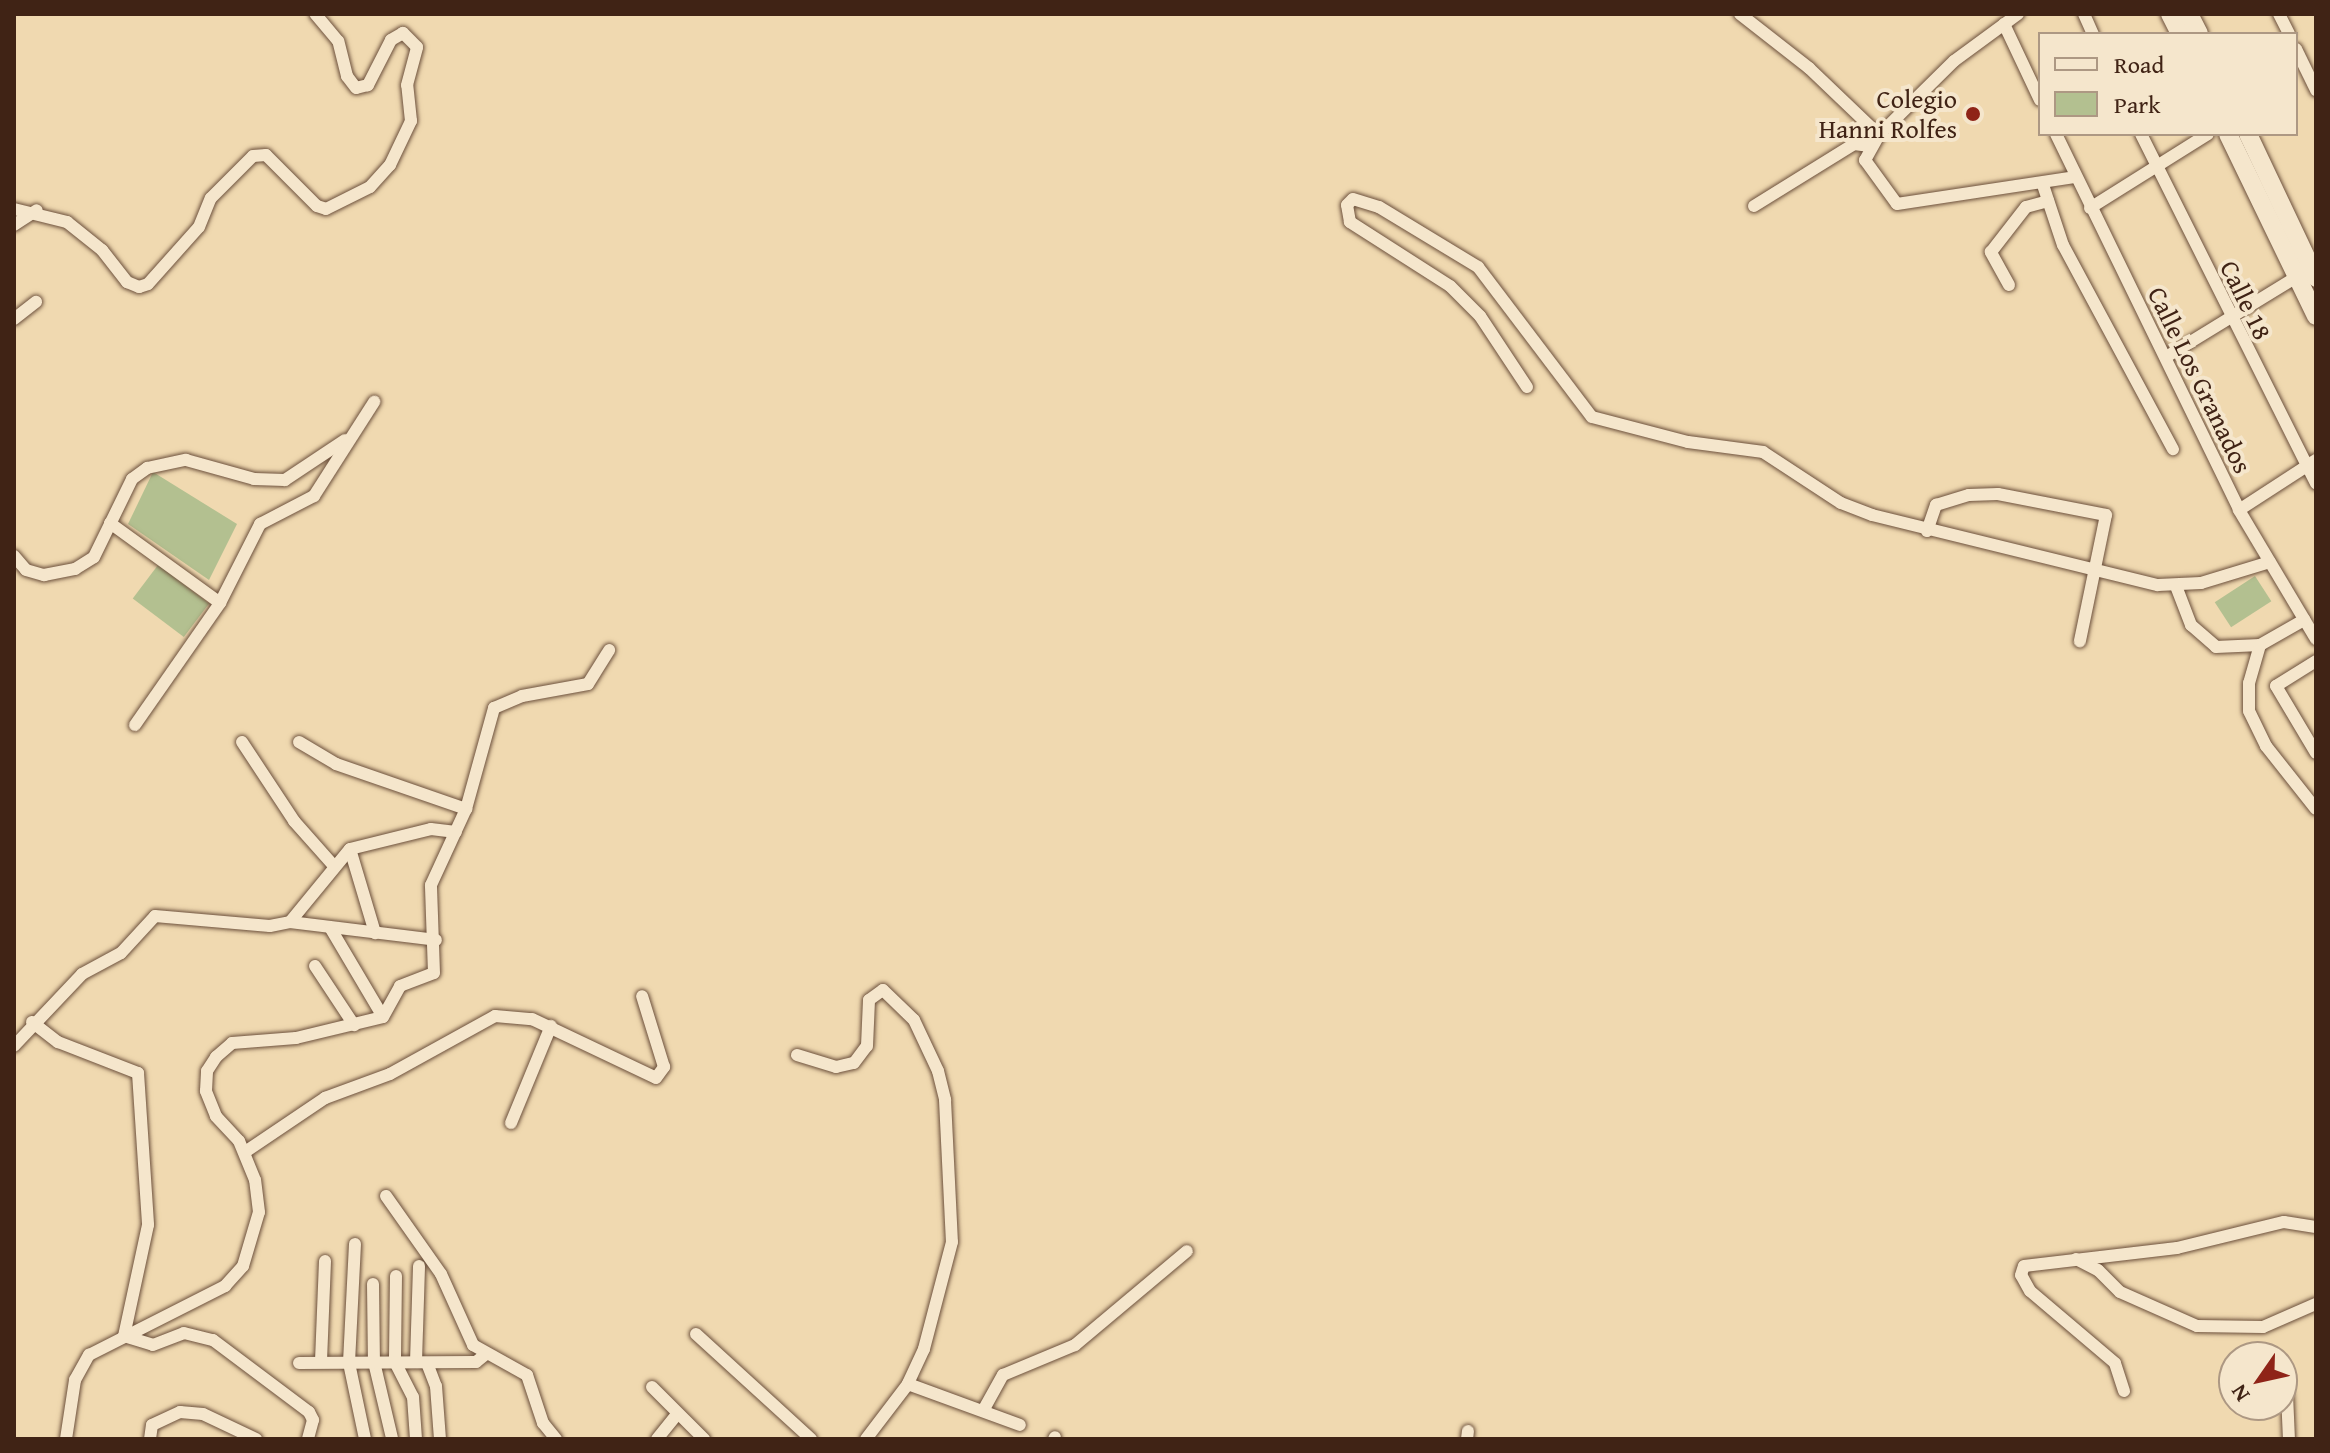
<!DOCTYPE html>
<style>
body{margin:0}
#map{position:relative;width:2330px;height:1453px;overflow:hidden;background:#f0d9b0;font-family:"Gentium Book Plus",serif}
div>[style]{position:absolute}
.green>*{inset:0;background:#b3c090;transform-origin:0 0}
.roads{filter:drop-shadow(0 0 2px #6c503c) drop-shadow(0 0 2px #6c503c)}
.minor>*{height:12px;margin:-6px;padding:0 6px;transform-origin:6px;border-radius:6px;background:#f5e6cc}
.secondary>*{height:18px;margin:-9px;padding:0 9px;transform-origin:9px;border-radius:9px;background:#f5e6cc}
.dots>*{width:22px;height:22px;translate:-50% -50%;box-sizing:border-box;border:4px solid #f5e6cc;border-radius:50%}
span{translate:-50% -50%;white-space:nowrap;text-align:center;line-height:1.15;-webkit-text-stroke:8px #f5e6cc;paint-order:stroke}
.poi-label{font-size:26px;color:#402315}
.right{translate:-100% -50%;text-align:right}
.street-label{font-size:26px;color:#402315}
.frame{position:absolute;inset:0;border:16px solid #402315;pointer-events:none}
.legend{position:absolute;left:2038px;top:32px;width:260px;height:104px;box-sizing:border-box;background:#f5e6cc;border:2px solid #ad9883;margin:0;padding:10px 14px;list-style:none;font-size:24px;color:#402315}
.legend li{display:flex;align-items:center;gap:16px;height:40px}
.legend b{width:40px;border:2px solid #ad9883}
.north{position:absolute;left:2218px;top:1341px;width:80px;height:80px;box-sizing:border-box;background:#f5e6cc;border:2px solid #ad9883;border-radius:50%;rotate:236deg;font-size:22px;font-weight:700;line-height:32px;text-align:center;color:#402315}
.north::after{content:'';display:block;margin:auto;width:28px;height:36px;background:#8f2418;clip-path:polygon(50% 0,100% 100%,50% 72%,0 100%)}
</style>
<div id="map">
<div class="green">
<i style="clip-path:polygon(153px 472px,237px 524px,209px 580px,128px 524px)"></i>
<i style="left:158px;top:565px;width:64px;height:42px;rotate:37deg"></i>
<i style="left:2255px;top:576px;width:30px;height:48px;rotate:57deg"></i>
</div>
<div class="roads">
<div class="minor">
<i style="left:1740px;top:14px;width:88px;rotate:38deg"></i>
<i style="left:1809px;top:68px;width:97px;rotate:43.7deg"></i>
<i style="left:2018px;top:14px;width:79px;rotate:143.7deg"></i>
<i style="left:1954px;top:61px;width:105px;rotate:135.4deg"></i>
<i style="left:1879px;top:135px;width:29px;rotate:119deg"></i>
<i style="left:1865px;top:160px;width:54px;rotate:54deg"></i>
<i style="left:1897px;top:204px;width:181px;rotate:-8.6deg"></i>
<i style="left:2084px;top:14px;width:22px;rotate:66deg"></i>
<i style="left:2279px;top:14px;width:22px;rotate:63deg"></i>
<i style="left:2004px;top:24px;width:84px;rotate:64.7deg"></i>
<i style="left:2296px;top:49px;width:46px;rotate:64deg"></i>
<i style="left:2056px;top:134px;width:418px;rotate:64deg"></i>
<i style="left:2239px;top:510px;width:150px;rotate:59.2deg"></i>
<i style="left:2141px;top:134px;width:391px;rotate:63.4deg"></i>
<i style="left:2043px;top:185px;width:63px;rotate:71.6deg"></i>
<i style="left:2063px;top:245px;width:232px;rotate:61.7deg"></i>
<i style="left:1754px;top:206px;width:118px;rotate:-31.8deg"></i>
<i style="left:1854px;top:144px;width:16px;rotate:7deg"></i>
<i style="left:2090px;top:208px;width:139px;rotate:-32.1deg"></i>
<i style="left:14px;top:209px;width:55px;rotate:13.8deg"></i>
<i style="left:67px;top:222px;width:45px;rotate:38.7deg"></i>
<i style="left:102px;top:250px;width:41px;rotate:52deg"></i>
<i style="left:127px;top:282px;width:13px;rotate:23deg"></i>
<i style="left:139px;top:287px;width:9px;rotate:-18deg"></i>
<i style="left:148px;top:284px;width:76px;rotate:-48.2deg"></i>
<i style="left:199px;top:227px;width:31px;rotate:-68deg"></i>
<i style="left:211px;top:198px;width:59px;rotate:-45deg"></i>
<i style="left:253px;top:156px;width:13px;rotate:-4deg"></i>
<i style="left:266px;top:155px;width:72px;rotate:45deg"></i>
<i style="left:317px;top:206px;width:9px;rotate:18deg"></i>
<i style="left:326px;top:209px;width:49px;rotate:-26.6deg"></i>
<i style="left:370px;top:187px;width:30px;rotate:-48deg"></i>
<i style="left:390px;top:165px;width:49px;rotate:-64.5deg"></i>
<i style="left:411px;top:121px;width:36px;rotate:-96deg"></i>
<i style="left:407px;top:85px;width:39px;rotate:-75deg"></i>
<i style="left:417px;top:47px;width:20px;rotate:-135deg"></i>
<i style="left:403px;top:33px;width:14px;rotate:150deg"></i>
<i style="left:391px;top:40px;width:51px;rotate:117.1deg"></i>
<i style="left:368px;top:85px;width:12px;rotate:166deg"></i>
<i style="left:356px;top:88px;width:15px;rotate:-127deg"></i>
<i style="left:347px;top:76px;width:36px;rotate:-104deg"></i>
<i style="left:338px;top:41px;width:35px;rotate:-130deg"></i>
<i style="left:14px;top:225px;width:27px;rotate:-33deg"></i>
<i style="left:2009px;top:285px;width:38px;rotate:-119deg"></i>
<i style="left:1991px;top:252px;width:57px;rotate:-52.1deg"></i>
<i style="left:2026px;top:207px;width:23px;rotate:-15deg"></i>
<i style="left:14px;top:319px;width:28px;rotate:-38deg"></i>
<i style="left:2166px;top:357px;width:161px;rotate:-31.5deg"></i>
<i style="left:1527px;top:387px;width:85px;rotate:-123.5deg"></i>
<i style="left:1480px;top:316px;width:42px;rotate:-135deg"></i>
<i style="left:1450px;top:286px;width:119px;rotate:-147.4deg"></i>
<i style="left:1350px;top:222px;width:17px;rotate:-100deg"></i>
<i style="left:1347px;top:205px;width:8px;rotate:-45deg"></i>
<i style="left:1353px;top:199px;width:27px;rotate:17deg"></i>
<i style="left:1379px;top:207px;width:116px;rotate:31.2deg"></i>
<i style="left:1478px;top:267px;width:188px;rotate:52.8deg"></i>
<i style="left:1592px;top:417px;width:99px;rotate:14.6deg"></i>
<i style="left:1688px;top:442px;width:76px;rotate:7.6deg"></i>
<i style="left:1763px;top:452px;width:93px;rotate:33.2deg"></i>
<i style="left:1841px;top:503px;width:33px;rotate:21deg"></i>
<i style="left:1872px;top:515px;width:294px;rotate:13.8deg"></i>
<i style="left:2158px;top:585px;width:43px;rotate:-2.7deg"></i>
<i style="left:2201px;top:583px;width:72px;rotate:-16.9deg"></i>
<i style="left:2239px;top:510px;width:92px;rotate:-33deg"></i>
<i style="left:110px;top:523px;width:136px;rotate:36deg"></i>
<i style="left:1927px;top:531px;width:28px;rotate:-71deg"></i>
<i style="left:1936px;top:505px;width:34px;rotate:-17deg"></i>
<i style="left:1969px;top:495px;width:29px;rotate:-2deg"></i>
<i style="left:1998px;top:494px;width:110px;rotate:11deg"></i>
<i style="left:2106px;top:515px;width:129px;rotate:101.7deg"></i>
<i style="left:14px;top:556px;width:18px;rotate:49deg"></i>
<i style="left:26px;top:570px;width:19px;rotate:16deg"></i>
<i style="left:44px;top:575px;width:32px;rotate:-11deg"></i>
<i style="left:75px;top:569px;width:22px;rotate:-32deg"></i>
<i style="left:94px;top:557px;width:87px;rotate:-64deg"></i>
<i style="left:132px;top:479px;width:19px;rotate:-36deg"></i>
<i style="left:147px;top:468px;width:40px;rotate:-12deg"></i>
<i style="left:186px;top:460px;width:71px;rotate:15.6deg"></i>
<i style="left:254px;top:479px;width:31px;rotate:2deg"></i>
<i style="left:285px;top:480px;width:72px;rotate:-33.7deg"></i>
<i style="left:2176px;top:586px;width:42px;rotate:69deg"></i>
<i style="left:2191px;top:625px;width:33px;rotate:41deg"></i>
<i style="left:2216px;top:647px;width:44px;rotate:-2.6deg"></i>
<i style="left:2260px;top:645px;width:51px;rotate:-29.6deg"></i>
<i style="left:2260px;top:645px;width:40px;rotate:106deg"></i>
<i style="left:2249px;top:683px;width:28px;rotate:90deg"></i>
<i style="left:2249px;top:711px;width:39px;rotate:64deg"></i>
<i style="left:2266px;top:746px;width:80px;rotate:51.6deg"></i>
<i style="left:2316px;top:661px;width:47px;rotate:148deg"></i>
<i style="left:2276px;top:686px;width:78px;rotate:59.2deg"></i>
<i style="left:135px;top:725px;width:149px;rotate:-55.1deg"></i>
<i style="left:220px;top:603px;width:89px;rotate:-63.1deg"></i>
<i style="left:260px;top:524px;width:61px;rotate:-27.4deg"></i>
<i style="left:314px;top:496px;width:112px;rotate:-57.4deg"></i>
<i style="left:242px;top:742px;width:95px;rotate:56.6deg"></i>
<i style="left:294px;top:821px;width:59px;rotate:48.4deg"></i>
<i style="left:299px;top:742px;width:43px;rotate:30.7deg"></i>
<i style="left:336px;top:764px;width:138px;rotate:19.1deg"></i>
<i style="left:350px;top:849px;width:88px;rotate:73.4deg"></i>
<i style="left:290px;top:922px;width:147px;rotate:7deg"></i>
<i style="left:331px;top:929px;width:102px;rotate:59.4deg"></i>
<i style="left:315px;top:966px;width:71px;rotate:56.5deg"></i>
<i style="left:32px;top:1022px;width:33px;rotate:38deg"></i>
<i style="left:58px;top:1042px;width:86px;rotate:21.2deg"></i>
<i style="left:138px;top:1073px;width:152px;rotate:86.2deg"></i>
<i style="left:148px;top:1225px;width:114px;rotate:102.2deg"></i>
<i style="left:124px;top:1336px;width:30px;rotate:17deg"></i>
<i style="left:153px;top:1345px;width:33px;rotate:-21deg"></i>
<i style="left:184px;top:1333px;width:30px;rotate:14deg"></i>
<i style="left:213px;top:1340px;width:120px;rotate:36.9deg"></i>
<i style="left:309px;top:1412px;width:9px;rotate:63deg"></i>
<i style="left:313px;top:1420px;width:20px;rotate:105deg"></i>
<i style="left:14px;top:1046px;width:99px;rotate:-46.6deg"></i>
<i style="left:82px;top:974px;width:44px;rotate:-28.3deg"></i>
<i style="left:121px;top:953px;width:50px;rotate:-47.4deg"></i>
<i style="left:155px;top:916px;width:115px;rotate:5deg"></i>
<i style="left:270px;top:926px;width:20px;rotate:-11deg"></i>
<i style="left:290px;top:922px;width:94px;rotate:-50.6deg"></i>
<i style="left:350px;top:849px;width:83px;rotate:-13.9deg"></i>
<i style="left:431px;top:829px;width:25px;rotate:7deg"></i>
<i style="left:797px;top:1055px;width:41px;rotate:17.1deg"></i>
<i style="left:836px;top:1067px;width:18px;rotate:-13deg"></i>
<i style="left:854px;top:1063px;width:21px;rotate:-53deg"></i>
<i style="left:867px;top:1046px;width:46px;rotate:-87.5deg"></i>
<i style="left:869px;top:1000px;width:17px;rotate:-36deg"></i>
<i style="left:883px;top:990px;width:43px;rotate:44.1deg"></i>
<i style="left:914px;top:1020px;width:56px;rotate:64.8deg"></i>
<i style="left:938px;top:1071px;width:30px;rotate:76deg"></i>
<i style="left:945px;top:1100px;width:142px;rotate:87.2deg"></i>
<i style="left:952px;top:1242px;width:111px;rotate:104.7deg"></i>
<i style="left:924px;top:1349px;width:38px;rotate:115deg"></i>
<i style="left:908px;top:1384px;width:69px;rotate:127.4deg"></i>
<i style="left:511px;top:1123px;width:105px;rotate:-67.6deg"></i>
<i style="left:245px;top:1152px;width:97px;rotate:-34deg"></i>
<i style="left:325px;top:1098px;width:69px;rotate:-20.3deg"></i>
<i style="left:390px;top:1074px;width:120px;rotate:-28.9deg"></i>
<i style="left:495px;top:1016px;width:37px;rotate:5deg"></i>
<i style="left:532px;top:1019px;width:137px;rotate:25.4deg"></i>
<i style="left:656px;top:1078px;width:14px;rotate:-54deg"></i>
<i style="left:664px;top:1067px;width:74px;rotate:-107.2deg"></i>
<i style="left:386px;top:1196px;width:95px;rotate:54.8deg"></i>
<i style="left:441px;top:1274px;width:78px;rotate:65.7deg"></i>
<i style="left:473px;top:1345px;width:62px;rotate:29.1deg"></i>
<i style="left:527px;top:1375px;width:51px;rotate:71.6deg"></i>
<i style="left:543px;top:1423px;width:21px;rotate:51deg"></i>
<i style="left:355px;top:1244px;width:119px;rotate:92.9deg"></i>
<i style="left:349px;top:1363px;width:78px;rotate:78.1deg"></i>
<i style="left:2076px;top:1259px;width:25px;rotate:27deg"></i>
<i style="left:2098px;top:1270px;width:31px;rotate:45deg"></i>
<i style="left:2120px;top:1292px;width:84px;rotate:23.8deg"></i>
<i style="left:2197px;top:1326px;width:66px;rotate:0.9deg"></i>
<i style="left:2263px;top:1327px;width:58px;rotate:-23.5deg"></i>
<i style="left:396px;top:1276px;width:86px;rotate:90.7deg"></i>
<i style="left:395px;top:1362px;width:39px;rotate:63deg"></i>
<i style="left:413px;top:1397px;width:42px;rotate:85.9deg"></i>
<i style="left:373px;top:1284px;width:78px;rotate:89.3deg"></i>
<i style="left:374px;top:1362px;width:78px;rotate:76.7deg"></i>
<i style="left:696px;top:1334px;width:156px;rotate:42.4deg"></i>
<i style="left:321px;top:1361px;width:100px;rotate:-87.7deg"></i>
<i style="left:416px;top:1362px;width:96px;rotate:-88.2deg"></i>
<i style="left:299px;top:1363px;width:177px;rotate:-0.3deg"></i>
<i style="left:476px;top:1362px;width:13px;rotate:-39deg"></i>
<i style="left:427px;top:1363px;width:25px;rotate:69deg"></i>
<i style="left:436px;top:1386px;width:53px;rotate:85.7deg"></i>
<i style="left:908px;top:1384px;width:119px;rotate:20.1deg"></i>
<i style="left:652px;top:1387px;width:74px;rotate:45deg"></i>
<i style="left:2282px;top:1389px;width:7px;rotate:45deg"></i>
<i style="left:2287px;top:1394px;width:45px;rotate:87.5deg"></i>
<i style="left:2124px;top:1391px;width:29px;rotate:-108deg"></i>
<i style="left:2115px;top:1363px;width:111px;rotate:-139.7deg"></i>
<i style="left:2030px;top:1291px;width:18px;rotate:-119deg"></i>
<i style="left:2021px;top:1275px;width:9px;rotate:-72deg"></i>
<i style="left:2024px;top:1266px;width:154px;rotate:-6.7deg"></i>
<i style="left:2177px;top:1248px;width:110px;rotate:-13.7deg"></i>
<i style="left:2284px;top:1222px;width:32px;rotate:9deg"></i>
<i style="left:984px;top:1409px;width:39px;rotate:-61deg"></i>
<i style="left:1003px;top:1375px;width:78px;rotate:-22.6deg"></i>
<i style="left:1075px;top:1345px;width:146px;rotate:-40deg"></i>
<i style="left:66px;top:1439px;width:60px;rotate:-81.3deg"></i>
<i style="left:75px;top:1380px;width:29px;rotate:-61deg"></i>
<i style="left:89px;top:1355px;width:153px;rotate:-26.9deg"></i>
<i style="left:225px;top:1286px;width:27px;rotate:-48deg"></i>
<i style="left:243px;top:1266px;width:56px;rotate:-73.5deg"></i>
<i style="left:259px;top:1212px;width:32px;rotate:-97deg"></i>
<i style="left:255px;top:1180px;width:42px;rotate:-112.3deg"></i>
<i style="left:239px;top:1141px;width:34px;rotate:-133deg"></i>
<i style="left:216px;top:1116px;width:27px;rotate:-112deg"></i>
<i style="left:206px;top:1091px;width:20px;rotate:-87deg"></i>
<i style="left:207px;top:1071px;width:17px;rotate:-57deg"></i>
<i style="left:216px;top:1057px;width:21px;rotate:-41deg"></i>
<i style="left:232px;top:1043px;width:64px;rotate:-4.5deg"></i>
<i style="left:296px;top:1038px;width:89px;rotate:-13.6deg"></i>
<i style="left:383px;top:1017px;width:35px;rotate:-61deg"></i>
<i style="left:400px;top:986px;width:36px;rotate:-21deg"></i>
<i style="left:434px;top:973px;width:88px;rotate:-92deg"></i>
<i style="left:431px;top:885px;width:84px;rotate:-65.3deg"></i>
<i style="left:466px;top:809px;width:105px;rotate:-74.5deg"></i>
<i style="left:494px;top:708px;width:30px;rotate:-23deg"></i>
<i style="left:522px;top:696px;width:67px;rotate:-10.3deg"></i>
<i style="left:588px;top:684px;width:40px;rotate:-58deg"></i>
<i style="left:150px;top:1439px;width:14px;rotate:-82deg"></i>
<i style="left:152px;top:1425px;width:31px;rotate:-25deg"></i>
<i style="left:180px;top:1412px;width:23px;rotate:5deg"></i>
<i style="left:203px;top:1414px;width:59px;rotate:25.3deg"></i>
<i style="left:657px;top:1439px;width:32px;rotate:-51deg"></i>
<i style="left:1054px;top:1439px;width:2px;rotate:-63deg"></i>
<i style="left:1467px;top:1439px;width:8px;rotate:-83deg"></i>
</div>
<div class="secondary">
<i style="left:2170px;top:14px;width:22px;rotate:63deg"></i>
<i style="left:2189px;top:14px;width:22px;rotate:63deg"></i>
<i style="left:2228px;top:134px;width:202px;rotate:64.2deg"></i>
<i style="left:2248px;top:134px;width:159px;rotate:64.7deg"></i>
</div>
</div>
<div class="dots">
<i style="left:1973px;top:114px;background:#8f2418"></i>
</div>
<div class="poi-label">
<span class="right" style="left:1957px;top:114px">Colegio<br>Hanni Rolfes</span>
</div>
<div class="street-label">
<span style="left:2246px;top:300px;rotate:64deg">Calle 18</span>
<span style="left:2200px;top:380px;rotate:64deg">Calle Los Granados</span>
</div>
<div class="frame"></div>
<ul class="legend">
<li><b style="height:10px;background:#f5e6cc"></b>Road</li>
<li><b style="height:22px;background:#b3c090"></b>Park</li>
</ul>
<div class="north">N</div>
</div>
